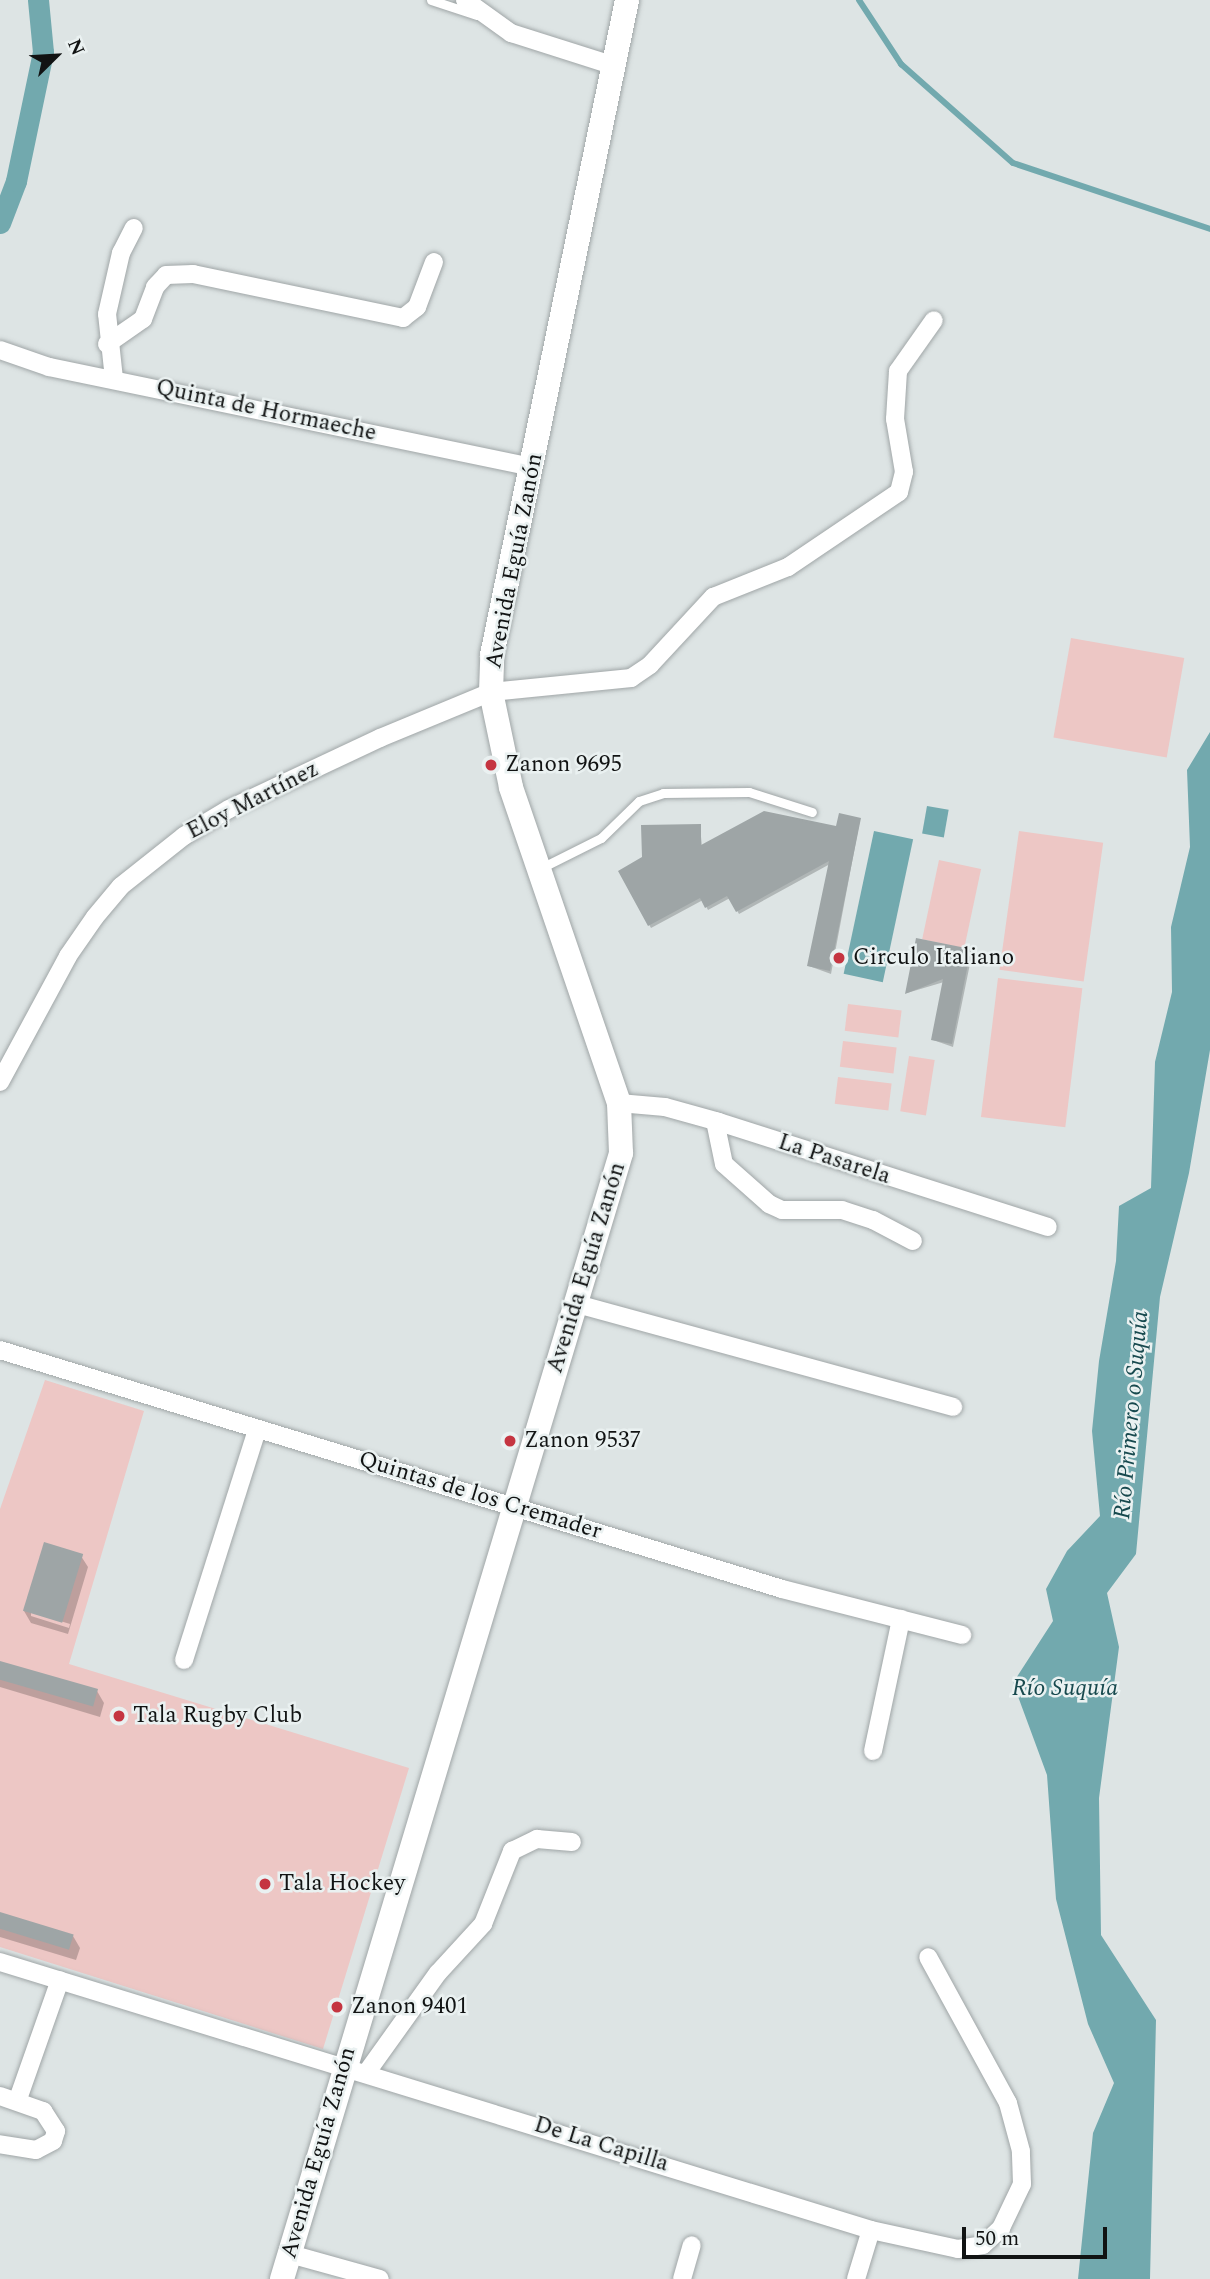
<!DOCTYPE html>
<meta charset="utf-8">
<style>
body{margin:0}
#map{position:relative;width:1210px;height:2279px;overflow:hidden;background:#dde4e4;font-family:Spectral,serif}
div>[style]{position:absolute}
.green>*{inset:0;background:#edc7c5;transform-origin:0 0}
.water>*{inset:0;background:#72a9ae;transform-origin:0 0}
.shadow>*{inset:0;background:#0003}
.stream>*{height:6px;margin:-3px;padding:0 3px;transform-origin:3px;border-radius:3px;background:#72a9ae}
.canal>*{height:21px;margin:-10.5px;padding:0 10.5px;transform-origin:10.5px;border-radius:10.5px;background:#72a9ae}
.building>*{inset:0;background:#9ea5a6;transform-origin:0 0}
.roads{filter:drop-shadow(0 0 2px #a0a6a7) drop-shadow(0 0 2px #a0a6a7)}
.lane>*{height:9px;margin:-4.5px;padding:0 4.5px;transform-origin:4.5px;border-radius:4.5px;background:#fff}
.street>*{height:18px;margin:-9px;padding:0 9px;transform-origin:9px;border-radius:9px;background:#fff}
.secondary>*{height:24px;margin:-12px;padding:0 12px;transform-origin:12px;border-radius:12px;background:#fff}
.dots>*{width:19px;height:19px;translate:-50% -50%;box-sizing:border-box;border:4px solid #eaf1f1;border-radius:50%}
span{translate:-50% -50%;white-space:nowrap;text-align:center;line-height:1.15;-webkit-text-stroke:5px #eaf1f1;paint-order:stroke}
.street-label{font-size:23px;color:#111313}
.poi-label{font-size:23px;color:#111313}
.left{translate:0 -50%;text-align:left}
.water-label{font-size:24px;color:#17494e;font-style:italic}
.north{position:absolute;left:21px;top:21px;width:70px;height:70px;-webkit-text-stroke:5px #eaf1f1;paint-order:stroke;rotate:66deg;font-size:19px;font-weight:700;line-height:28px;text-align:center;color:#111313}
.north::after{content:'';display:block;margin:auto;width:24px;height:32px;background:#111313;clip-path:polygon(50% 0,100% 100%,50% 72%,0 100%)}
.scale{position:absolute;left:962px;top:2227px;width:145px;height:32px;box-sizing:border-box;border:4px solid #111313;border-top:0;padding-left:9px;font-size:21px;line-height:24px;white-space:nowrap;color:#111313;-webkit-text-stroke:5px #eaf1f1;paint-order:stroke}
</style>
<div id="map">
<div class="green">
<i style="left:1071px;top:638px;width:115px;height:101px;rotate:10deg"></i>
<i style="left:1019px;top:831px;width:85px;height:140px;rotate:8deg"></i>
<i style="left:939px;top:860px;width:43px;height:81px;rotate:12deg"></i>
<i style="left:998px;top:978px;width:85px;height:140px;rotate:7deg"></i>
<i style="left:848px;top:1004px;width:54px;height:27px;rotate:7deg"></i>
<i style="left:843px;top:1041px;width:54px;height:26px;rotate:7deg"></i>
<i style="left:909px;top:1056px;width:26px;height:56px;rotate:9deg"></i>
<i style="left:838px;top:1077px;width:54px;height:27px;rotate:7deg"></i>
<i style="clip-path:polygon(45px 1380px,144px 1411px,69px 1664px,409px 1768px,323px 2049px,0 1947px,0 1509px)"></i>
</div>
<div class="water">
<i style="clip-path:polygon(1210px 732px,1210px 1050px,1189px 1173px,1160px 1297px,1136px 1554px,1107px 1593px,1119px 1647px,1099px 1798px,1101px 1935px,1156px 2020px,1150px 2279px,1078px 2279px,1093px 2133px,1114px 2083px,1088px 2024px,1056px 1899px,1047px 1775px,1013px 1683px,1053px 1621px,1046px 1589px,1067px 1551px,1100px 1516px,1092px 1431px,1099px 1361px,1116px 1261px,1119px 1206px,1151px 1188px,1155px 1062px,1172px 992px,1171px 927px,1190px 847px,1187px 770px)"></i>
<i style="left:927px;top:806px;width:22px;height:28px;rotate:10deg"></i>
<i style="left:874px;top:831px;width:40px;height:146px;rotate:12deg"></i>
</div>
<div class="shadow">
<i style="clip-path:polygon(860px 820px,831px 974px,809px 966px,830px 864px,739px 914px,730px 898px,708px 910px,703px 900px,651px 928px,620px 871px,700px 826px,702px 847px,837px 829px)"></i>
<i style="clip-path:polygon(917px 940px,972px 954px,953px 1047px,933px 1040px,944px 982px,907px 993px)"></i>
<i style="clip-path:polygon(evenodd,81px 1556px,88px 1567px,68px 1634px,31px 1623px,24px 1611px,81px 1556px,31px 1612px,70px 1624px,69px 1628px,31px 1616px,31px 1612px)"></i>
<i style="clip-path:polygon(0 1663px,97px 1691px,104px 1703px,100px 1717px,0 1687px)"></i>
<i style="clip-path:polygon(0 1914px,73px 1936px,80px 1948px,76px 1960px,0 1937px)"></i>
</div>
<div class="stream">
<i style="left:859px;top:0;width:77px;rotate:56.7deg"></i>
<i style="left:901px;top:64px;width:149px;rotate:41.5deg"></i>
<i style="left:1013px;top:163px;width:208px;rotate:18.5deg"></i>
</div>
<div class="canal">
<i style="left:0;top:223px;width:45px;rotate:-69.1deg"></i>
<i style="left:16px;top:181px;width:132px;rotate:-78.2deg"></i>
<i style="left:43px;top:52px;width:52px;rotate:-95.5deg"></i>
</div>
<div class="building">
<i style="clip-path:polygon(764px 811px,836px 826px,839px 813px,861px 818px,830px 971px,807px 966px,829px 861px,736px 912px,727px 896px,705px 908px,700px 898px,648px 926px,618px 871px,642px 857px,641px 825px,701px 824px,701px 845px)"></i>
<i style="clip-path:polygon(916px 938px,971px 949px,952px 1044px,931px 1040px,943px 979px,905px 994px)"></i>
<i style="left:44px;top:1542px;width:41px;height:72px;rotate:17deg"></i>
<i style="left:0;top:1661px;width:102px;height:18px;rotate:16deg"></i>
<i style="left:0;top:1912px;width:77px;height:16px;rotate:17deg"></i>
</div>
<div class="roads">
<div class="lane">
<i style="left:431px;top:0;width:48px;rotate:18.1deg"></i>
<i style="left:541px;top:868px;width:67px;rotate:-26.6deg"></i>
<i style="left:601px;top:838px;width:53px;rotate:-44.2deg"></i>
<i style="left:639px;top:801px;width:25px;rotate:-18deg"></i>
<i style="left:663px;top:793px;width:86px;rotate:-0.7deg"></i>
<i style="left:749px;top:792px;width:66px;rotate:17.6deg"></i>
</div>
<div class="street">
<i style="left:465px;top:0;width:57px;rotate:35.7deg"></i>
<i style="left:511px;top:33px;width:106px;rotate:17.6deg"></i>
<i style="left:107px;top:344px;width:44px;rotate:-34.8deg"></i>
<i style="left:143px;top:319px;width:34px;rotate:-69deg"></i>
<i style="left:155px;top:287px;width:16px;rotate:-47deg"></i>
<i style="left:166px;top:275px;width:27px;rotate:-2deg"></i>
<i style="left:193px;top:274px;width:215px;rotate:11.8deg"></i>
<i style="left:403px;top:318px;width:18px;rotate:-38deg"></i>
<i style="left:417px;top:307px;width:48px;rotate:-69.3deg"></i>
<i style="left:0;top:350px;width:52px;rotate:19.1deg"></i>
<i style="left:49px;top:367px;width:494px;rotate:11.7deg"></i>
<i style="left:114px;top:379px;width:65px;rotate:-96.1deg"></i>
<i style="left:107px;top:314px;width:63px;rotate:-77.1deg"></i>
<i style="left:121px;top:253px;width:28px;rotate:-63deg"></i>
<i style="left:0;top:1082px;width:143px;rotate:-61.6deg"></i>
<i style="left:68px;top:956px;width:47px;rotate:-55.3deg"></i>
<i style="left:95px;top:917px;width:40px;rotate:-50deg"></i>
<i style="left:121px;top:886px;width:80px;rotate:-38.4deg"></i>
<i style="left:184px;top:836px;width:52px;rotate:-31deg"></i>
<i style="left:229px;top:809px;width:167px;rotate:-25.2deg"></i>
<i style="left:380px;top:738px;width:120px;rotate:-22.5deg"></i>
<i style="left:491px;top:692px;width:141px;rotate:-5.7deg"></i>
<i style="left:631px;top:678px;width:23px;rotate:-34deg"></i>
<i style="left:650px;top:665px;width:93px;rotate:-47.2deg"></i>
<i style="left:713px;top:597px;width:81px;rotate:-21.8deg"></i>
<i style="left:788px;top:567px;width:134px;rotate:-34deg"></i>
<i style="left:899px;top:492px;width:21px;rotate:-76deg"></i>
<i style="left:904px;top:472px;width:54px;rotate:-99.6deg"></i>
<i style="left:895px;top:419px;width:48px;rotate:-86.4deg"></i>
<i style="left:898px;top:371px;width:62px;rotate:-54.8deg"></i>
<i style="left:619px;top:1103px;width:46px;rotate:5deg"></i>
<i style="left:665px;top:1107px;width:56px;rotate:15.5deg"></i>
<i style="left:719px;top:1122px;width:345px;rotate:17.7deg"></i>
<i style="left:715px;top:1121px;width:44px;rotate:78.2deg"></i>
<i style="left:724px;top:1164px;width:60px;rotate:41.6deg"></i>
<i style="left:769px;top:1204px;width:14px;rotate:25deg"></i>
<i style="left:782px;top:1210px;width:60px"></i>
<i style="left:842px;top:1210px;width:33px;rotate:18deg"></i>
<i style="left:873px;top:1220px;width:45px;rotate:27.7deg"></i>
<i style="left:577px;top:1304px;width:390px;rotate:15.3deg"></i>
<i style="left:0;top:1350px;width:818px;rotate:16.99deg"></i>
<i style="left:782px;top:1589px;width:186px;rotate:14.3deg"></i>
<i style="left:184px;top:1660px;width:241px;rotate:-72.4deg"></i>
<i style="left:873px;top:1751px;width:135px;rotate:-78deg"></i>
<i style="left:0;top:1962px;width:911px;rotate:17.1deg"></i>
<i style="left:871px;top:2230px;width:89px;rotate:12.3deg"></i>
<i style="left:958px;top:2249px;width:25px;rotate:-9deg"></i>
<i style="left:983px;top:2245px;width:25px;rotate:-43deg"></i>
<i style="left:1001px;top:2228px;width:49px;rotate:-64.5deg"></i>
<i style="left:1022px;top:2184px;width:33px;rotate:-92deg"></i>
<i style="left:1021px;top:2151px;width:50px;rotate:-105.2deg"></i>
<i style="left:1008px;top:2103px;width:166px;rotate:-118.7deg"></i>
<i style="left:367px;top:2072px;width:122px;rotate:-54.4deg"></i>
<i style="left:438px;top:1973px;width:67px;rotate:-47.4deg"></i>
<i style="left:483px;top:1924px;width:79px;rotate:-68.3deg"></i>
<i style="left:512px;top:1851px;width:28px;rotate:-26deg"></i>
<i style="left:537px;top:1839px;width:35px;rotate:5deg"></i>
<i style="left:0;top:2096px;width:46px;rotate:19.2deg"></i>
<i style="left:43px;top:2111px;width:24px;rotate:57deg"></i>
<i style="left:56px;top:2131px;width:10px;rotate:107deg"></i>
<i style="left:53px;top:2141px;width:19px;rotate:152deg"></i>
<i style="left:36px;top:2150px;width:36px;rotate:-171deg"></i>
<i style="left:18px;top:2099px;width:126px;rotate:-70.6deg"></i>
<i style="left:290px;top:2254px;width:93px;rotate:15.5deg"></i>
<i style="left:682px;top:2279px;width:35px;rotate:-74deg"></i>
<i style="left:856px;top:2279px;width:51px;rotate:-73deg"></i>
</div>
<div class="secondary">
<i style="left:282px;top:2279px;width:1176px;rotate:-73.24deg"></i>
<i style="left:621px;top:1153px;width:50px;rotate:-92.3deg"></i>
<i style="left:619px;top:1103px;width:334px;rotate:-108.9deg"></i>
<i style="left:511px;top:787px;width:97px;rotate:-101.9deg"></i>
<i style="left:491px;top:692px;width:37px;rotate:-88deg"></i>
<i style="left:492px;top:655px;width:669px;rotate:-78.35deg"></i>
</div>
</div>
<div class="dots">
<i style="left:491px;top:765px;background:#c53541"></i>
<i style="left:839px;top:958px;background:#c53541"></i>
<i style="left:510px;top:1441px;background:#c53541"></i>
<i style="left:119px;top:1716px;background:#c53541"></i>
<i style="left:265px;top:1884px;background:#c53541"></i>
<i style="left:337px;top:2007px;background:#c53541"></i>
</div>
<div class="street-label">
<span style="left:266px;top:411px;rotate:12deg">Quinta de Hormaeche</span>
<span style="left:515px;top:561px;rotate:-79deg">Avenida Eguía Zanón</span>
<span style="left:253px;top:801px;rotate:-27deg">Eloy Martínez</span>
<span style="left:834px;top:1160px;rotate:18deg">La Pasarela</span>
<span style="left:587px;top:1268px;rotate:-73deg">Avenida Eguía Zanón</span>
<span style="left:480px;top:1496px;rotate:17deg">Quintas de los Cremader</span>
<span style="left:601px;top:2145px;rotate:17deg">De La Capilla</span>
<span style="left:319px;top:2153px;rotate:-74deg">Avenida Eguía Zanón</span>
</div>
<div class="poi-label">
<span class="left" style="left:505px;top:765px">Zanon 9695</span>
<span class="left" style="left:853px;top:958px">Circulo Italiano</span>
<span class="left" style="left:524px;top:1441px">Zanon 9537</span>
<span class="left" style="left:133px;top:1716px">Tala Rugby Club</span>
<span class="left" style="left:279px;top:1884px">Tala Hockey</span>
<span class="left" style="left:351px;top:2007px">Zanon 9401</span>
</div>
<div class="water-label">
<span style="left:1132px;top:1415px;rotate:-85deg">Río Primero o Suquía</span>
<span style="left:1065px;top:1689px">Río Suquía</span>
</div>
<div class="north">N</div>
<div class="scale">50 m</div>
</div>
